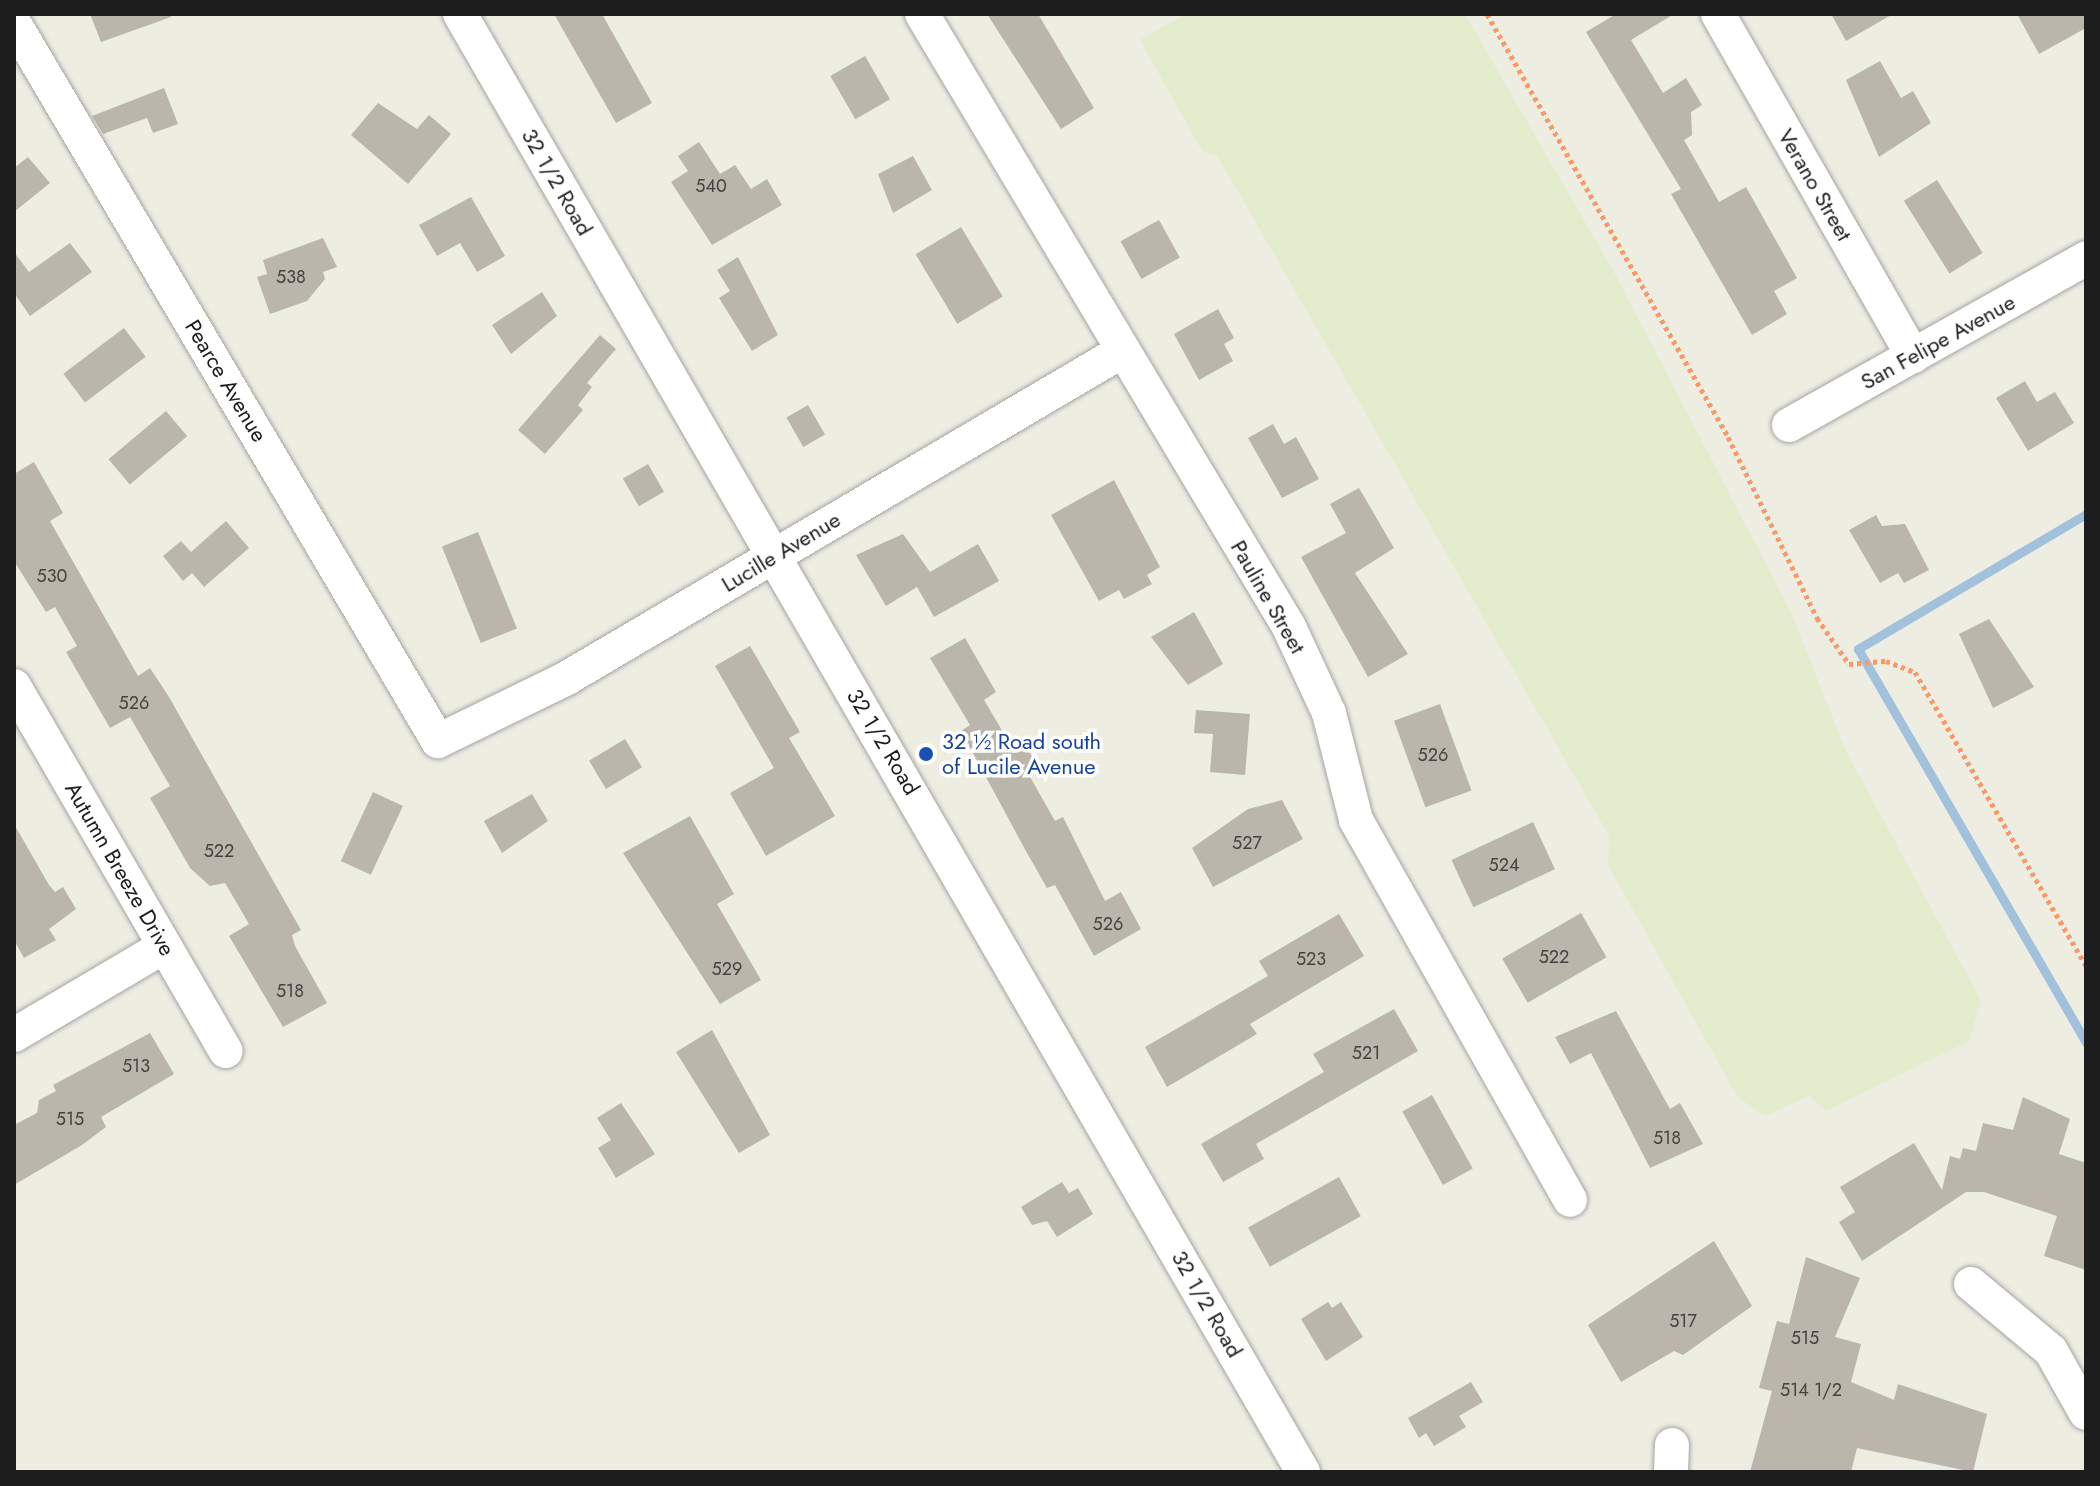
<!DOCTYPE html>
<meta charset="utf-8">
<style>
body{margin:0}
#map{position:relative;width:2100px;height:1486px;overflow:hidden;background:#eeede2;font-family:Jost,sans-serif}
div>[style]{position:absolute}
.farmland>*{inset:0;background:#e3edcd}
.stream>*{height:9px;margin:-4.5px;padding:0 4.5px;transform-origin:4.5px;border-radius:4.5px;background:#a2c1dc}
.building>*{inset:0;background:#bab6ac;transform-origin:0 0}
.path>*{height:5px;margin-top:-2.5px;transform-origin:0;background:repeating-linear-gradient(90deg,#f99968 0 4px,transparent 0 8px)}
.roads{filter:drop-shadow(0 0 2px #a4a4a4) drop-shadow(0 0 2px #a4a4a4)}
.minor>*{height:34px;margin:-17px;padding:0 17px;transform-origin:17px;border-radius:17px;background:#fff}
.dots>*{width:22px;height:22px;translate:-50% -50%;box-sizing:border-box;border:4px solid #fff;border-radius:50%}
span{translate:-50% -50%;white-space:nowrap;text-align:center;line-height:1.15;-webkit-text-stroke:7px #fff;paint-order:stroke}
.number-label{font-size:18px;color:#444341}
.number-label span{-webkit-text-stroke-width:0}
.street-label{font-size:22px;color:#1d1d1d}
.transit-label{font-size:22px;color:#164399}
.left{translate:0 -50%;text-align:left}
.frame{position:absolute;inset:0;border:16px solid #1d1d1d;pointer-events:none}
</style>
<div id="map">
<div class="farmland">
<i style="clip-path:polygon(1185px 14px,1465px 14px,1614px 272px,1790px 610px,1846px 751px,1981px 1000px,1970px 1041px,1826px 1111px,1809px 1096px,1765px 1116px,1738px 1098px,1608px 865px,1609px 836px,1218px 157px,1202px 151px,1140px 40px)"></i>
</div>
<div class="stream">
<i style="left:2086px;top:514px;width:265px;rotate:149.4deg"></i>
<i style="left:1858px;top:649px;width:455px;rotate:59.9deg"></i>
</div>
<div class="building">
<i style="clip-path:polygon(90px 14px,170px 14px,171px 17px,101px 42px)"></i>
<i style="clip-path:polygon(554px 14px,602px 14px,652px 103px,616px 123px)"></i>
<i style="clip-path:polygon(987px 14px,1038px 14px,1094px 108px,1061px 129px)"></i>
<i style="clip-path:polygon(1616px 14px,1674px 14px,1631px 40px,1663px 93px,1686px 78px,1702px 105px,1691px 112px,1692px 135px,1684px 140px,1719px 202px,1746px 187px,1797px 278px,1774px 291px,1787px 314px,1752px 335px,1671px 194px,1681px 189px,1586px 32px)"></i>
<i style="clip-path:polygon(1831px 14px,1893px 14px,1846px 41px)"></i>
<i style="clip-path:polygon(2017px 14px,2086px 14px,2086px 28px,2039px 54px)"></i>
<i style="left:865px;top:56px;width:50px;height:40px;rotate:60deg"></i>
<i style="clip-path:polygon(1880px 61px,1901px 98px,1913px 91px,1931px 123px,1879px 157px,1846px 80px)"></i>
<i style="clip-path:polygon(164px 88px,178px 124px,153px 133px,147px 118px,103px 134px,92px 116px)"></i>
<i style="clip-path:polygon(378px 103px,417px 129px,429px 115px,451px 134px,408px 184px,351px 135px)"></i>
<i style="clip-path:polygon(699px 142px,720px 174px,735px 165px,751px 189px,767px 179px,782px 205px,712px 245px,671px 182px,688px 171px,678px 156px)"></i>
<i style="clip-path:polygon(913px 156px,932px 190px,893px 213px,878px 174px)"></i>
<i style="clip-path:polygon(28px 157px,50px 183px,14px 212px,14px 168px)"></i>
<i style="left:1937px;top:180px;width:86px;height:39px;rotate:58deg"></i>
<i style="clip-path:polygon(471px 197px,505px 256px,477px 272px,460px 243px,437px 256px,419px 225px)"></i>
<i style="left:1159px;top:220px;width:43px;height:44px;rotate:61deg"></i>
<i style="left:961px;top:227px;width:81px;height:53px;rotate:59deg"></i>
<i style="clip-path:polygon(323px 238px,337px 267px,323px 272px,325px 279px,307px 301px,270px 314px,257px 277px,267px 274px,263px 260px)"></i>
<i style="clip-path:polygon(70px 243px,92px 272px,30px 316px,14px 293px,14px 252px,29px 272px)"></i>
<i style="clip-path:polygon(738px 257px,778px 335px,752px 351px,719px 298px,730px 291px,717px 270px)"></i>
<i style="clip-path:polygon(542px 292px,557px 316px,511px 354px,492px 325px)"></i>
<i style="clip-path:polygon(1218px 309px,1234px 338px,1224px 344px,1233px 361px,1199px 380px,1174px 334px)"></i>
<i style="left:124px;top:328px;width:36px;height:76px;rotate:53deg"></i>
<i style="clip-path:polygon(600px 335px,616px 349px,587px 383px,592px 387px,578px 405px,583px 410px,545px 454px,518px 430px)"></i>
<i style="clip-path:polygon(2025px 381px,2037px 402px,2055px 392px,2074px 423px,2028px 451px,1996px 398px)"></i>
<i style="left:808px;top:405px;width:34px;height:25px;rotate:60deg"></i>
<i style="left:166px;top:411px;width:33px;height:75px;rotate:50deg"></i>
<i style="clip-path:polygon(1273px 424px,1284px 444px,1296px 437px,1319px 479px,1282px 498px,1248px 438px)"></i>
<i style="clip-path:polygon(34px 462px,63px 513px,50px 521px,138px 676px,150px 668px,169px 697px,301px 930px,292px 935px,295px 946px,327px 1003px,283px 1027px,229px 936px,249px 924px,225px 883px,210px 886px,190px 868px,150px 798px,170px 786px,130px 717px,110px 728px,66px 652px,77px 646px,55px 607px,46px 612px,14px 561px,14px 474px)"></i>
<i style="left:648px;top:464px;width:32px;height:29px;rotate:60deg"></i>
<i style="clip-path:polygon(1114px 480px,1160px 567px,1147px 575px,1152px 584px,1124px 599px,1119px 590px,1099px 601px,1051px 515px)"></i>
<i style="clip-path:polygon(1359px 488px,1394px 548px,1355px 573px,1408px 654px,1368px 677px,1301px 557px,1346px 533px,1330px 504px)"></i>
<i style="clip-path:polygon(1876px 515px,1882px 526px,1905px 524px,1929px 570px,1904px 583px,1898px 573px,1880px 583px,1849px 530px)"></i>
<i style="clip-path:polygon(226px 521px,249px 548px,204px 587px,192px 573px,183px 581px,163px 556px,181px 541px,191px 552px)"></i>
<i style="left:478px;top:532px;width:104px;height:39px;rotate:68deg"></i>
<i style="clip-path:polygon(903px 534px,930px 572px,978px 544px,999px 581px,934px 617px,917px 587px,886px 606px,856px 555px)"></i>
<i style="clip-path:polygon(1194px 612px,1223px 664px,1188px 685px,1151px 637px)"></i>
<i style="clip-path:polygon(1989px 619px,2034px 687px,1993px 708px,1959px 634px)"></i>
<i style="clip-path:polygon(965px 638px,996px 692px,984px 700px,1013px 749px,1024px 742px,1039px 769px,1029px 775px,1055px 821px,1063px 817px,1105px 901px,1121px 892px,1141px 929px,1094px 956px,1055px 885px,1047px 888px,1027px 853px,961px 731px,970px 725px,930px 658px)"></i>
<i style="clip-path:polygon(750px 646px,800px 732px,789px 738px,835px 816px,766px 856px,730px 793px,774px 768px,715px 666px)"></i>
<i style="left:1440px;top:704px;width:92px;height:49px;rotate:70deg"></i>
<i style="clip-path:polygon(1196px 710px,1250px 714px,1245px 775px,1210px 772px,1213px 734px,1194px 733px)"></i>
<i style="left:625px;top:739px;width:33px;height:42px;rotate:59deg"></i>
<i style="left:373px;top:792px;width:33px;height:76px;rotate:25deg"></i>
<i style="clip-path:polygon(532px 794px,548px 821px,502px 853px,484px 821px)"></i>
<i style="clip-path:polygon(1282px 800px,1303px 839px,1213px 887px,1192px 848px,1248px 809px)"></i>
<i style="clip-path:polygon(690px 816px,734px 894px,717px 904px,761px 980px,720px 1004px,623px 853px)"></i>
<i style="left:1533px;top:822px;width:52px;height:90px;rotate:65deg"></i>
<i style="clip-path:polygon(14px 824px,49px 885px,55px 892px,63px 887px,76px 909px,49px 929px,56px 940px,24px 958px,14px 940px)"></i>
<i style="left:1581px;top:913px;width:51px;height:91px;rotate:60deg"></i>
<i style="clip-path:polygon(1339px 914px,1364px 956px,1250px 1024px,1257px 1034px,1167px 1087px,1145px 1047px,1268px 976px,1259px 961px)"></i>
<i style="clip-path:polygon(1394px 1009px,1418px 1051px,1256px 1144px,1264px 1159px,1223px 1182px,1201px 1144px,1324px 1072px,1313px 1054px)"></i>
<i style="clip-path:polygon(1616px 1011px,1670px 1109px,1680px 1103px,1703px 1144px,1650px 1168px,1591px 1053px,1570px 1064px,1555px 1037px)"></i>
<i style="clip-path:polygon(712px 1030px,770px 1135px,739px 1153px,676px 1052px)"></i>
<i style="clip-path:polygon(150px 1033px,174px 1074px,101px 1117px,106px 1127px,82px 1145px,14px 1185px,14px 1125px,37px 1113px,39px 1100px,56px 1091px,53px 1085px)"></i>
<i style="left:1432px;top:1095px;width:84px;height:34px;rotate:61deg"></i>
<i style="clip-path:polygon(2023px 1097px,2070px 1119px,2059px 1154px,2086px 1163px,2086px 1270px,2044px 1256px,2057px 1216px,1984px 1192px,1966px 1192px,1862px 1261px,1839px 1222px,1855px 1212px,1840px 1187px,1914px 1143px,1942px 1190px,1950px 1156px,1960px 1159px,1963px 1148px,1976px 1151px,1983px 1123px,2013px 1130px)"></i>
<i style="clip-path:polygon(621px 1103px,655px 1154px,616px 1178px,598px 1148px,611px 1140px,597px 1118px)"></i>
<i style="left:1339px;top:1177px;width:45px;height:104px;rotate:61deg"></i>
<i style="clip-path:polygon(1062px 1182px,1069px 1193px,1078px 1188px,1093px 1214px,1057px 1237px,1047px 1221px,1032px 1225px,1021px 1207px)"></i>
<i style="clip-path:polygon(1714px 1241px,1752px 1306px,1683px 1355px,1674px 1351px,1621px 1382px,1588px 1325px)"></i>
<i style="clip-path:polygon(1806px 1257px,1860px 1278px,1835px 1337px,1861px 1344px,1851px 1382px,1894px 1400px,1898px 1384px,1987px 1414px,1973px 1472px,1857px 1448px,1851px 1472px,1750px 1472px,1772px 1391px,1759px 1388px,1777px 1321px,1789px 1324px)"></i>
<i style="clip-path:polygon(1328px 1302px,1332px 1308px,1341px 1302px,1363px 1337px,1326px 1361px,1301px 1319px)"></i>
<i style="clip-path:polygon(1471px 1382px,1483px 1402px,1459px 1416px,1466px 1427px,1434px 1446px,1426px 1433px,1419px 1438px,1408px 1418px)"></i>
</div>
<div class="path">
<i style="left:1487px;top:14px;width:487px;rotate:60.3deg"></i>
<i style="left:1728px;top:437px;width:202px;rotate:63.8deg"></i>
<i style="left:1817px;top:618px;width:56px;rotate:55.2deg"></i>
<i style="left:1849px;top:664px;width:37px;rotate:-5deg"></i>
<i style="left:1886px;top:661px;width:31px;rotate:21deg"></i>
<i style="left:1915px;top:672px;width:340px;rotate:59.8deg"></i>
</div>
<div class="roads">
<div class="minor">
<i style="left:460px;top:14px;width:1684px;rotate:59.96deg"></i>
<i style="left:922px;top:14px;width:714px;rotate:59.09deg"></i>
<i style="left:1289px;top:627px;width:95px;rotate:65.1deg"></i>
<i style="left:1329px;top:713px;width:110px;rotate:75.8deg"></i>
<i style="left:1356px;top:820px;width:436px;rotate:60.6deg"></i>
<i style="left:1718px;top:14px;width:394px;rotate:60.3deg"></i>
<i style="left:14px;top:23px;width:834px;rotate:59.44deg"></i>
<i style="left:438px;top:741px;width:144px;rotate:-26deg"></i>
<i style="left:567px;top:678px;width:641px;rotate:-30.49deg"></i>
<i style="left:1789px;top:425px;width:341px;rotate:-29.3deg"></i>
<i style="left:14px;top:686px;width:422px;rotate:59.9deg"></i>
<i style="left:14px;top:1035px;width:175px;rotate:-30.5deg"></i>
<i style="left:1971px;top:1284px;width:104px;rotate:39.9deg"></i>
<i style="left:2051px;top:1351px;width:71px;rotate:60.6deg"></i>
<i style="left:1671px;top:1472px;width:27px;rotate:-88deg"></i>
</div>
</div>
<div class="dots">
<i style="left:926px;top:754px;background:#1a4fb4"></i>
</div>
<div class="number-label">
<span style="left:711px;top:186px">540</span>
<span style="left:291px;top:277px">538</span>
<span style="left:52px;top:576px">530</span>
<span style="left:134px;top:703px">526</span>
<span style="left:1433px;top:755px">526</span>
<span style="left:1247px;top:843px">527</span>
<span style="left:219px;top:851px">522</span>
<span style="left:1504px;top:865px">524</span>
<span style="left:1108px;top:924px">526</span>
<span style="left:1554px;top:957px">522</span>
<span style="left:1311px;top:959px">523</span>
<span style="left:727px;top:969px">529</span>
<span style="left:290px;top:991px">518</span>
<span style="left:1366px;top:1053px">521</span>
<span style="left:136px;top:1066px">513</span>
<span style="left:70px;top:1119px">515</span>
<span style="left:1667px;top:1138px">518</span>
<span style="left:1683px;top:1321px">517</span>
<span style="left:1805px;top:1338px">515</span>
<span style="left:1811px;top:1390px">514 1/2</span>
</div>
<div class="street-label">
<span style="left:557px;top:182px;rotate:60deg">32 1/2 Road</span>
<span style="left:1815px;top:185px;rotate:60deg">Verano Street</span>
<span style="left:1938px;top:342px;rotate:-29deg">San Felipe Avenue</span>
<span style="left:226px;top:381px;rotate:59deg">Pearce Avenue</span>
<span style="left:781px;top:552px;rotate:-31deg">Lucille Avenue</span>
<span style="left:1268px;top:597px;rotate:60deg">Pauline Street</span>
<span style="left:883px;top:742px;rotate:59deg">32 1/2 Road</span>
<span style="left:120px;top:869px;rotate:60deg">Autumn Breeze Drive</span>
<span style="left:1207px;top:1304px;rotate:60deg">32 1/2 Road</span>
</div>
<div class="transit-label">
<span class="left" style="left:942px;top:754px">32 ½ Road south<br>of Lucile Avenue</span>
</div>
<div class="frame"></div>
</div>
